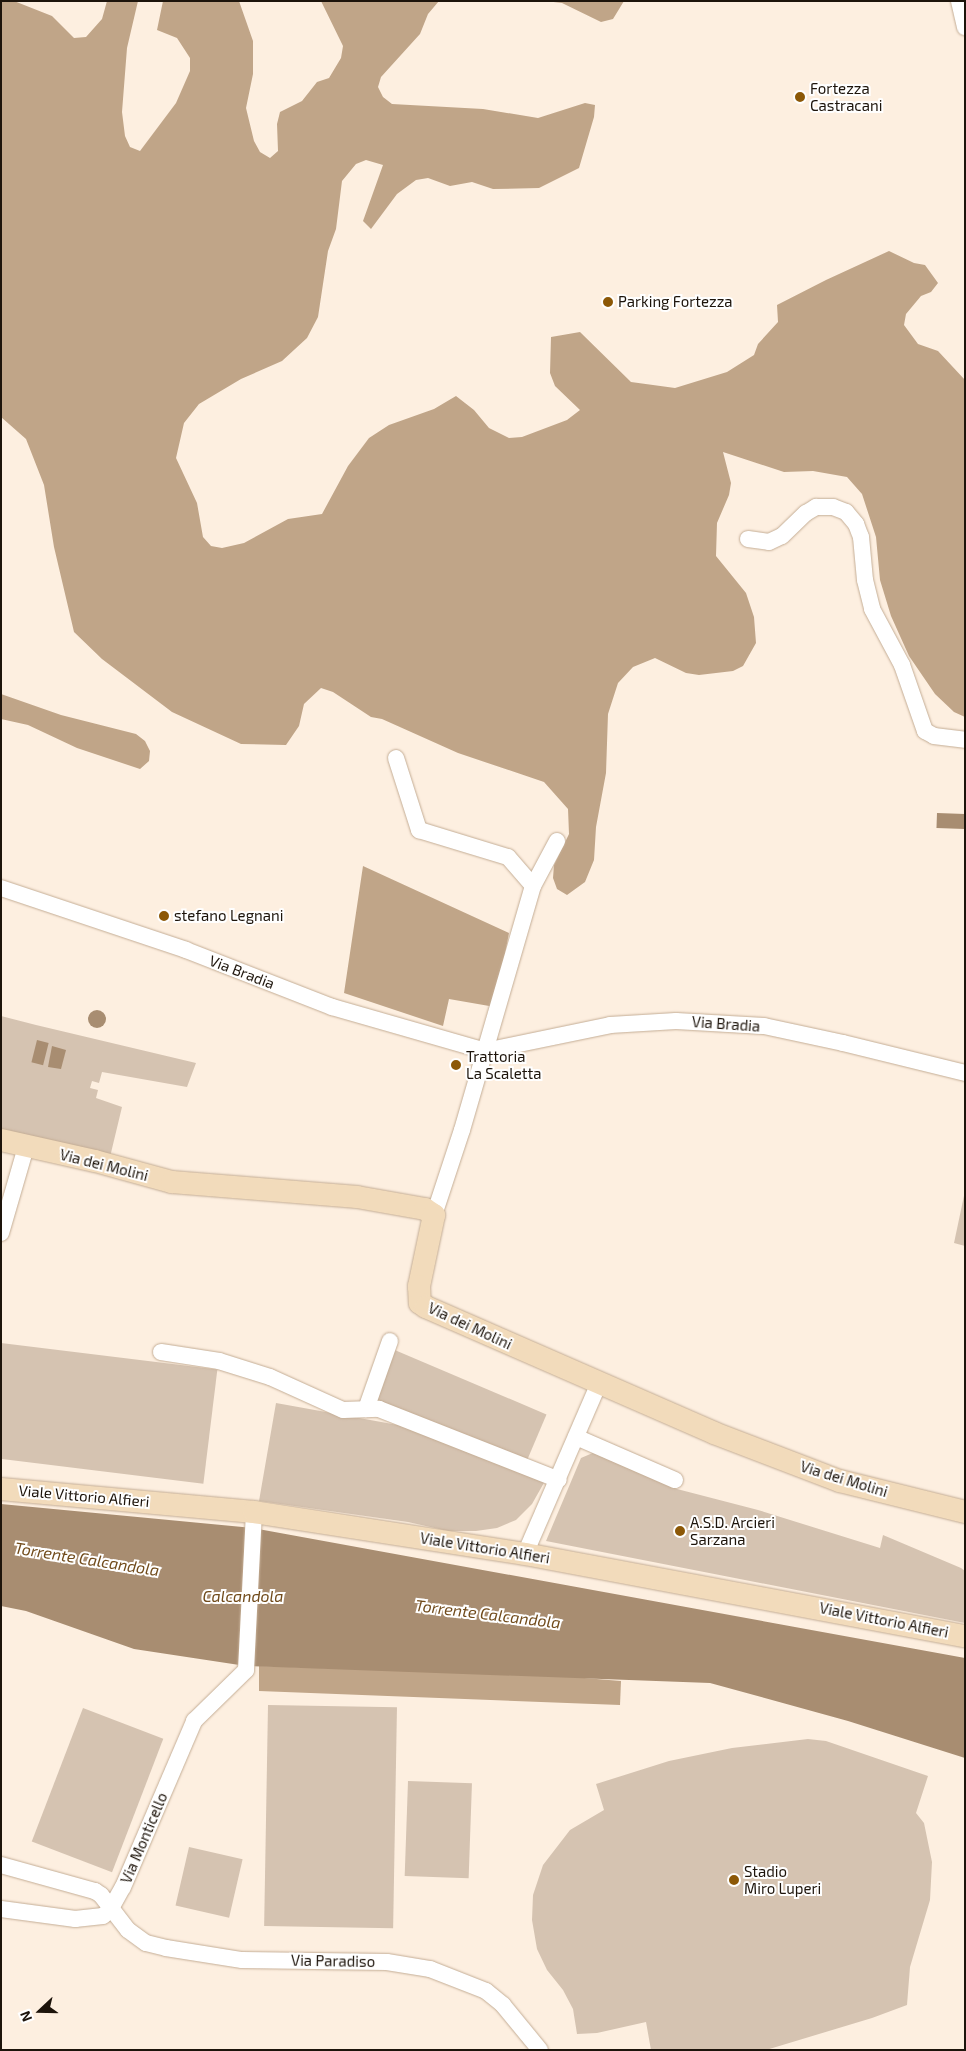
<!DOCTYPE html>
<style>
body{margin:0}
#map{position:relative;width:966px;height:2051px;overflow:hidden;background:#fdefe0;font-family:"Exo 2",sans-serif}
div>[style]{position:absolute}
.green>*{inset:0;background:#d5c3b1;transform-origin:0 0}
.forest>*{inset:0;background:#c0a588}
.water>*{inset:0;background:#a88d71;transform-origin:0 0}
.round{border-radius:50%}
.roads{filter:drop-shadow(0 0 1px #c4ad95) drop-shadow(0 0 1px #c4ad95)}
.street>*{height:16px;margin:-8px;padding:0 8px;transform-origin:8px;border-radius:8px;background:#fff}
.secondary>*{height:22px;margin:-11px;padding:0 11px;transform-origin:11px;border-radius:11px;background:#f2dbbb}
.dots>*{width:14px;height:14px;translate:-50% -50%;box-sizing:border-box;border:2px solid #fff;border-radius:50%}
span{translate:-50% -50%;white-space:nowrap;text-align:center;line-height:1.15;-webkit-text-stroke:4px #fff;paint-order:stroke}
.poi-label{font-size:15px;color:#1d140b}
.left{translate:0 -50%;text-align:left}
.street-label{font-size:15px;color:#1d140b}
.water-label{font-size:16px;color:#714b1b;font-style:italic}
.frame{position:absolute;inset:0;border:2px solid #1d140b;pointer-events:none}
.north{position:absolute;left:15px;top:1986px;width:50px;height:50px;-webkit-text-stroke:4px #fff;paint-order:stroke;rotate:249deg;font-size:14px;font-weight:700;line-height:20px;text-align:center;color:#1d140b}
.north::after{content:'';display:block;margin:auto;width:18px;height:22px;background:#1d140b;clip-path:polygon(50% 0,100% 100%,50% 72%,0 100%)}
</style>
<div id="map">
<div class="green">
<i style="clip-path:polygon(1px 1016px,36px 1025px,196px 1063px,187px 1087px,102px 1072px,99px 1083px,92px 1081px,90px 1088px,98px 1090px,96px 1098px,122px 1107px,110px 1157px,1px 1131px)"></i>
<i style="clip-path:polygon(965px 1191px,965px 1246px,954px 1243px)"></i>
<i style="left:1px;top:1343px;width:218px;height:115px;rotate:7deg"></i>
<i style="left:390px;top:1348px;width:170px;height:57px;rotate:23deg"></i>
<i style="clip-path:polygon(276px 1403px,420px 1429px,545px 1481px,532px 1504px,516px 1520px,497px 1528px,476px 1531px,448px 1531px,408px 1522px,259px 1501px)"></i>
<i style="clip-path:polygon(595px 1452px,677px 1489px,758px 1510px,880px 1548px,883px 1535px,961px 1568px,965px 1571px,965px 1623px,546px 1541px,581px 1458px)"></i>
<i style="left:268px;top:1705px;width:129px;height:221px;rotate:1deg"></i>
<i style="left:83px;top:1708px;width:86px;height:143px;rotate:21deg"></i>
<i style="clip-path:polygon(808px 1739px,826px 1741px,928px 1776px,916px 1813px,924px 1823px,932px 1862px,930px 1900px,910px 1967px,907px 2005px,872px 2018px,766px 2050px,651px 2050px,646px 2022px,597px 2033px,577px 2034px,573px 2009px,563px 1990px,547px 1970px,537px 1949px,532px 1920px,533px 1895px,543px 1865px,570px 1830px,604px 1810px,596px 1784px,669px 1761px,732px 1748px)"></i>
<i style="left:408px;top:1781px;width:64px;height:95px;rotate:2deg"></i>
<i style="left:189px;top:1847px;width:55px;height:60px;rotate:13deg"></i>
</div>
<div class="forest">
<i style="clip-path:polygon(1px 1px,14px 1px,52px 16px,74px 38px,86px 37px,102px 19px,107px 1px,138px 1px,127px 48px,122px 112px,125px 136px,130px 147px,140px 151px,176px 103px,190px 71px,190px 58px,177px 38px,157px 30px,163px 1px,239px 1px,253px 41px,253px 74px,246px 108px,254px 141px,260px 152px,270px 158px,278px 151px,277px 124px,280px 112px,302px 101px,317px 82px,329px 78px,341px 58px,343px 46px,321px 1px,439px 1px,428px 14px,420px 34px,381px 77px,378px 87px,383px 97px,392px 104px,483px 109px,538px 118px,585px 103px,595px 105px,594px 117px,579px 168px,539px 188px,493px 189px,472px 182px,450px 186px,428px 178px,416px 180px,397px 194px,371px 229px,363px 221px,383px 165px,366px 160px,356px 164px,342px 181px,336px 229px,328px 251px,318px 317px,307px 338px,282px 361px,241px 379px,199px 404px,184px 423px,176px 458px,197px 503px,203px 537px,211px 546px,222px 548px,244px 543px,288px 519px,322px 514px,348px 466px,369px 438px,389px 425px,434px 409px,456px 396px,474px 410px,489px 428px,509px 438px,522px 437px,567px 420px,580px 410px,555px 386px,550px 373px,551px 337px,580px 332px,631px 382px,675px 388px,727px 372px,754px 355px,758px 344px,778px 322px,777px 305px,826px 280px,889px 251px,914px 263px,925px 265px,938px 283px,931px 292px,921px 296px,906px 314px,904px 325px,918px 344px,938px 351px,965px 380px,965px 717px,954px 712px,935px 694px,909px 656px,891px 616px,880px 580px,876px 537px,862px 494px,847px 477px,813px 471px,784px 472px,723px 452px,731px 483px,729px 495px,717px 523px,716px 556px,746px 593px,754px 617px,756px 643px,743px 666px,733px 671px,699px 675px,686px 673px,655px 658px,633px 667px,618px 683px,608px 714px,606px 773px,596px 827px,594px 860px,585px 882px,567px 895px,557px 889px,553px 878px,554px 865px,569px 834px,568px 809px,544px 782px,458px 753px,382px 719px,371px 717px,333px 692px,321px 688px,304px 704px,299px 726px,286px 745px,241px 744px,172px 712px,102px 659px,74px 632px,54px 547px,44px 485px,26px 439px,1px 417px)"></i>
<i style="clip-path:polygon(545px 1px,624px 1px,613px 19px,601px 22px,562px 3px)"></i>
<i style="clip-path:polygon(1px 694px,61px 715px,136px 734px,145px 741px,150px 751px,149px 761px,140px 769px,77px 748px,28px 725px,1px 719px)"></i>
<i style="clip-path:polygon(363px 866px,509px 933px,495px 1007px,449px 999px,443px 1026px,344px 993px)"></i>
<i style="clip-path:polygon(259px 1666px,560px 1676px,621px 1681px,620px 1705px,259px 1691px)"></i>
</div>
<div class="water">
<i style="left:937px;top:813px;width:28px;height:15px;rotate:2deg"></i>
<i class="round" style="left:88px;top:1010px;width:18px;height:18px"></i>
<i style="left:37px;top:1040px;width:12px;height:23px;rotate:14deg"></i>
<i style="clip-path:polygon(52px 1046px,66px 1050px,61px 1069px,48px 1067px)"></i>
<i style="clip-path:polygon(1px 1504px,253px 1528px,965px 1658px,965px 1758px,848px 1721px,710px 1683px,246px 1666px,134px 1649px,26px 1611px,1px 1606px)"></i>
</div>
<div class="roads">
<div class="street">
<i style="left:959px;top:1px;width:27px;rotate:77deg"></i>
<i style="left:748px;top:539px;width:21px;rotate:8deg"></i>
<i style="left:769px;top:542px;width:14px;rotate:-25deg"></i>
<i style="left:782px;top:536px;width:33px;rotate:-44deg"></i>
<i style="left:806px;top:513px;width:12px;rotate:-31deg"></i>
<i style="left:816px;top:507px;width:17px"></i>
<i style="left:833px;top:507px;width:14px;rotate:21deg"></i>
<i style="left:846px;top:512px;width:16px;rotate:50deg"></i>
<i style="left:856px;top:524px;width:14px;rotate:69deg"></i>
<i style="left:861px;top:537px;width:43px;rotate:84.7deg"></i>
<i style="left:865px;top:580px;width:30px;rotate:76deg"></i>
<i style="left:872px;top:609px;width:64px;rotate:61.8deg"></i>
<i style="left:902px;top:665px;width:70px;rotate:70.8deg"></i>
<i style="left:925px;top:731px;width:10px;rotate:29deg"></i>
<i style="left:934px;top:736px;width:31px;rotate:7deg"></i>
<i style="left:396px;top:758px;width:76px;rotate:72.3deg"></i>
<i style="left:419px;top:830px;width:93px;rotate:16.9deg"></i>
<i style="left:508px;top:857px;width:38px;rotate:49deg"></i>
<i style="left:1px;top:888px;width:195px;rotate:18.5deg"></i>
<i style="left:186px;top:950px;width:157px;rotate:21.3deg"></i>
<i style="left:332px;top:1007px;width:159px;rotate:16deg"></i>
<i style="left:485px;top:1051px;width:172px;rotate:-73.8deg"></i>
<i style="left:533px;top:886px;width:51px;rotate:-61.9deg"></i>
<i style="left:434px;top:1215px;width:89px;rotate:-71.8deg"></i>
<i style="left:462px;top:1130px;width:82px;rotate:-73.8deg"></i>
<i style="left:485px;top:1051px;width:128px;rotate:-11.7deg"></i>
<i style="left:610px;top:1025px;width:66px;rotate:-3.5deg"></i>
<i style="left:676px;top:1021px;width:88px;rotate:3.3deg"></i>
<i style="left:764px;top:1026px;width:81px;rotate:12.1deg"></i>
<i style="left:843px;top:1043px;width:126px;rotate:13.8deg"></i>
<i style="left:1px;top:1233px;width:90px;rotate:-73.8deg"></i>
<i style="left:161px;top:1352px;width:59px;rotate:8.8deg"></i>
<i style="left:219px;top:1361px;width:53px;rotate:17.4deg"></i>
<i style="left:270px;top:1377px;width:80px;rotate:24.3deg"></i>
<i style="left:343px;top:1410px;width:36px;rotate:-2deg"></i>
<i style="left:379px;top:1409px;width:193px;rotate:21.5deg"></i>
<i style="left:366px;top:1409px;width:72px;rotate:-70.6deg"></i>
<i style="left:576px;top:1437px;width:108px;rotate:23.5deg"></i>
<i style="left:525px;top:1554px;width:186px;rotate:-66.6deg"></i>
<i style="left:1px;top:1865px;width:98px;rotate:15.5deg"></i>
<i style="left:95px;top:1891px;width:7px;rotate:34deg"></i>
<i style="left:101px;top:1895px;width:44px;rotate:52.4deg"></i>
<i style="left:128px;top:1930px;width:22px;rotate:36deg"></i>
<i style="left:146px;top:1943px;width:21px;rotate:14deg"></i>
<i style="left:166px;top:1948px;width:77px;rotate:9deg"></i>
<i style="left:242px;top:1960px;width:145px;rotate:0.8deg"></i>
<i style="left:387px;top:1962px;width:44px;rotate:9.2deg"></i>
<i style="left:430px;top:1969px;width:60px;rotate:21.4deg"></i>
<i style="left:486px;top:1991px;width:22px;rotate:39deg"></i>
<i style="left:503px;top:2005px;width:58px;rotate:50.6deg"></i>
<i style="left:1px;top:1909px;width:75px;rotate:7.7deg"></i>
<i style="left:75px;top:1919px;width:28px;rotate:-6deg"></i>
<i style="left:103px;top:1916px;width:9px;rotate:-41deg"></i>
<i style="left:110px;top:1910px;width:26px;rotate:-61deg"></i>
<i style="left:123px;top:1887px;width:181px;rotate:-66.8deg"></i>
<i style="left:194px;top:1721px;width:73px;rotate:-44.4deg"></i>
<i style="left:246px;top:1670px;width:158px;rotate:-87.1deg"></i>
</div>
<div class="secondary">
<i style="left:1px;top:1140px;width:96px;rotate:12.6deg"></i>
<i style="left:95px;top:1161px;width:80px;rotate:15.3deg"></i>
<i style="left:172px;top:1182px;width:186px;rotate:4.6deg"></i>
<i style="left:357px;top:1197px;width:69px;rotate:10deg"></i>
<i style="left:425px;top:1209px;width:11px;rotate:34deg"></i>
<i style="left:434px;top:1215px;width:73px;rotate:101.9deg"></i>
<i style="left:419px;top:1286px;width:17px;rotate:87deg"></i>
<i style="left:420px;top:1303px;width:7px;rotate:34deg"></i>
<i style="left:426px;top:1307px;width:314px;rotate:23.6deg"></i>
<i style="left:714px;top:1433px;width:135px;rotate:20.9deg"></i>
<i style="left:840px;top:1481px;width:129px;rotate:13.9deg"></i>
<i style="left:1px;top:1489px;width:254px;rotate:5.2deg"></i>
<i style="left:254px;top:1512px;width:274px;rotate:8.8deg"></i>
<i style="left:525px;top:1554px;width:448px;rotate:10.6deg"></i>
</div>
</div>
<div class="dots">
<i style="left:800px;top:97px;background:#8c5807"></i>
<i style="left:608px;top:302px;background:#8c5807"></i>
<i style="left:164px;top:916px;background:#8c5807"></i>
<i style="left:456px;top:1065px;background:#8c5807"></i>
<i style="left:680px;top:1531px;background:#8c5807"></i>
<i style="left:734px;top:1880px;background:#8c5807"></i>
</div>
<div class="poi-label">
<span class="left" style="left:810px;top:97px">Fortezza<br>Castracani</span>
<span class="left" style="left:618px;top:302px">Parking Fortezza</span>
<span class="left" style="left:174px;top:916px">stefano Legnani</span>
<span class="left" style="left:466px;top:1065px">Trattoria<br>La Scaletta</span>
<span class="left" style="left:690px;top:1531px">A.S.D. Arcieri<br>Sarzana</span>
<span class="left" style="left:744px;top:1880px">Stadio<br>Miro Luperi</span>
</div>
<div class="street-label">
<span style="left:242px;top:972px;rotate:21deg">Via Bradia</span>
<span style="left:726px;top:1024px;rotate:4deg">Via Bradia</span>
<span style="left:104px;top:1165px;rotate:14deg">Via dei Molini</span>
<span style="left:470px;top:1326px;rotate:25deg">Via dei Molini</span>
<span style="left:844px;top:1479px;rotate:17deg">Via dei Molini</span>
<span style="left:84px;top:1496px;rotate:5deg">Viale Vittorio Alfieri</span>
<span style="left:485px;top:1548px;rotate:9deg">Viale Vittorio Alfieri</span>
<span style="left:884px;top:1620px;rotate:11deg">Viale Vittorio Alfieri</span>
<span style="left:144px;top:1838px;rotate:-67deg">Via Monticello</span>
<span style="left:333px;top:1961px;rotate:1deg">Via Paradiso</span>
</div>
<div class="water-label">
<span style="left:87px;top:1559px;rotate:9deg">Torrente Calcandola</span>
<span style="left:243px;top:1596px">Calcandola</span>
<span style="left:488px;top:1614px;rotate:7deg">Torrente Calcandola</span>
</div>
<div class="frame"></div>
<div class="north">N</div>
</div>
